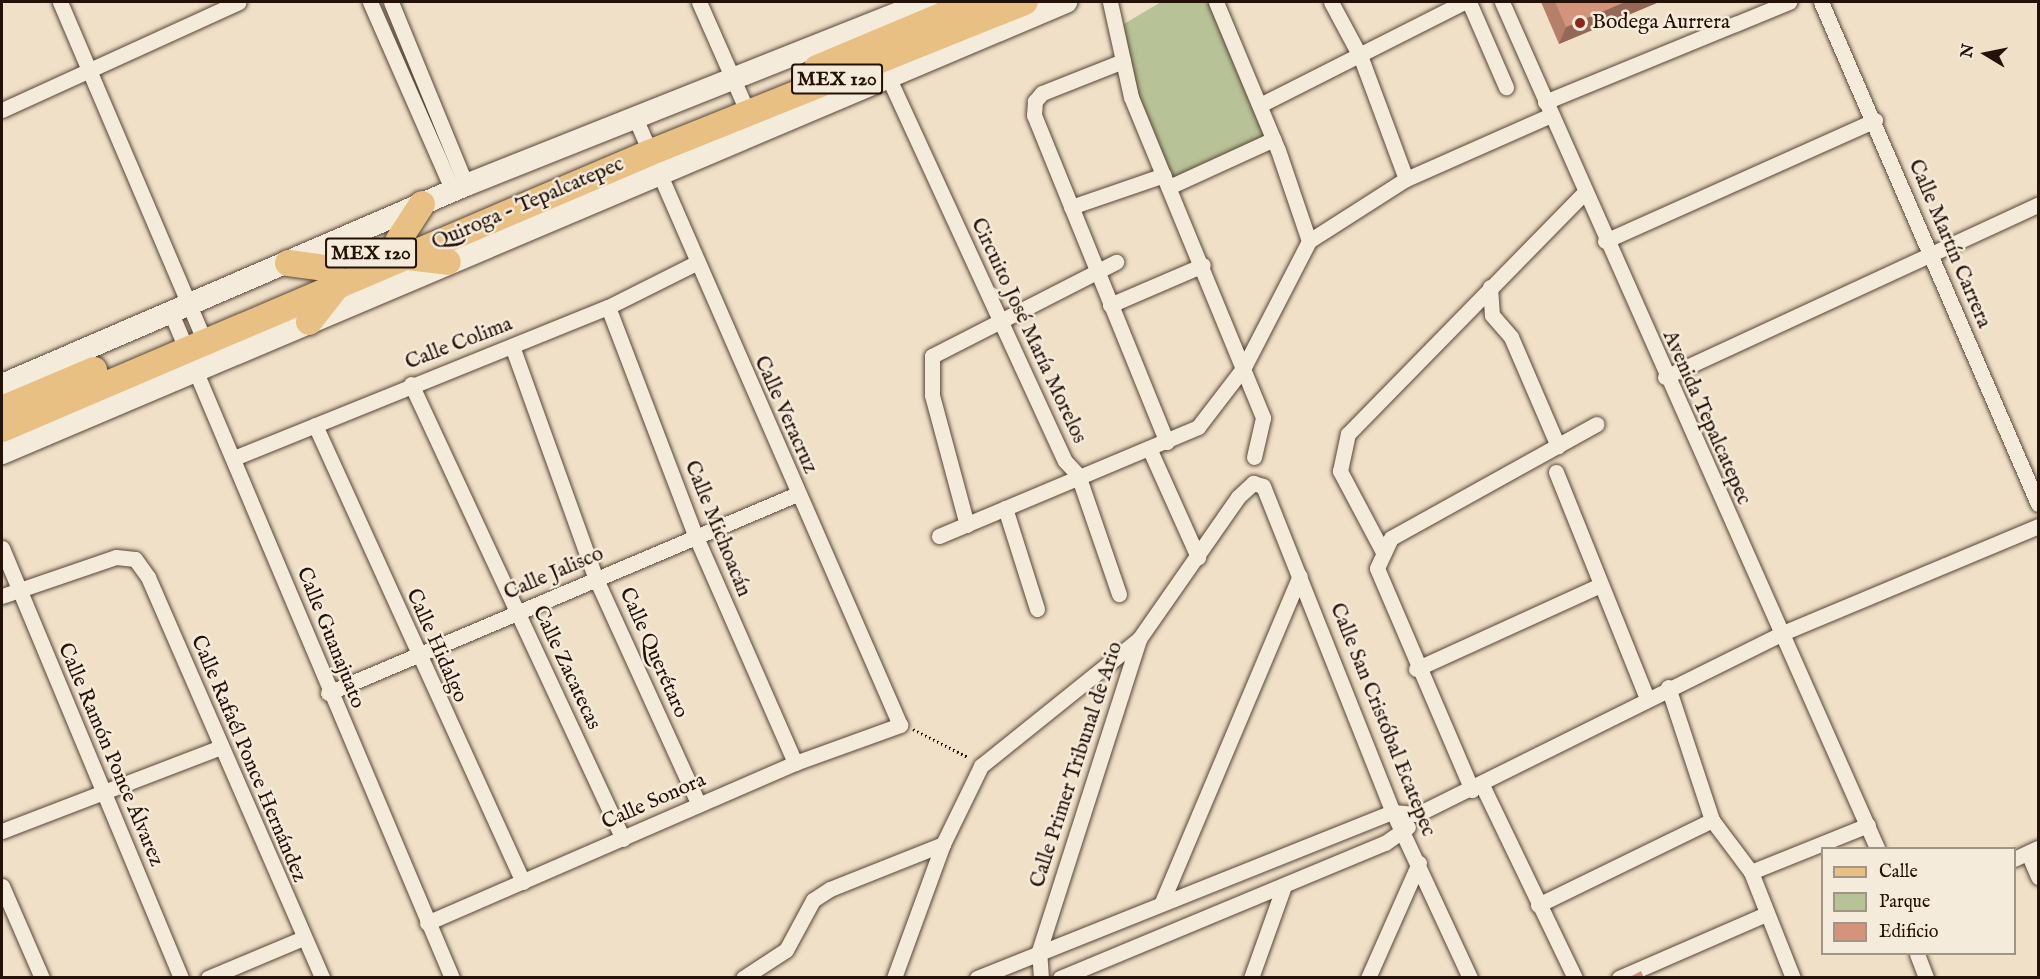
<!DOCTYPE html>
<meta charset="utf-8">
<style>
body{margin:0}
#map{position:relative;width:2040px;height:979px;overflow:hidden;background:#f0e0c7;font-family:"IM FELL English",serif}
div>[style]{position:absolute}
.green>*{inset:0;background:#b8c297}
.path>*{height:3px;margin-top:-1.5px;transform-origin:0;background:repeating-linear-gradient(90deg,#241108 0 1.5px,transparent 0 4.5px)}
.roads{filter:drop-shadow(0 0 2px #574538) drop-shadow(0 0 2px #574538)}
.street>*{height:15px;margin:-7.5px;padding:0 7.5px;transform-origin:7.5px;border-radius:7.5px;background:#f5ebdb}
.secondary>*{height:22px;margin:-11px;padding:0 11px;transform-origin:11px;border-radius:11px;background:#f5ebdb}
.primary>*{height:26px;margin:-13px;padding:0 13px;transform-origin:13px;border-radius:13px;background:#e8c084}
.wall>*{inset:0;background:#b67f6a}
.shaded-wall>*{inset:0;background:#946856}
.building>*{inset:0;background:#d4947b}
.dots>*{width:16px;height:16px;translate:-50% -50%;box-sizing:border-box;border:3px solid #f5ebdb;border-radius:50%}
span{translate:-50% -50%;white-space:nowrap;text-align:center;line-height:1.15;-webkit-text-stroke:5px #f5ebdb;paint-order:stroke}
.shield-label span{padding:2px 4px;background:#f5ebdb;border:2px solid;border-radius:4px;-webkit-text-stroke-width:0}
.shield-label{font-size:20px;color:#241108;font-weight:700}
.poi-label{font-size:21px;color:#241108}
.left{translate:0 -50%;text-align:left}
.street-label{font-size:21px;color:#241108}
.frame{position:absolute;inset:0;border:3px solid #241108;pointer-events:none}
.legend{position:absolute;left:1821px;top:847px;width:195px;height:108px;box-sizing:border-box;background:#f5ebdb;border:2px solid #a19487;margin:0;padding:8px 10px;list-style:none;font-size:18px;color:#241108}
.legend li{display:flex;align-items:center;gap:12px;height:30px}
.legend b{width:30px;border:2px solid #a19487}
.north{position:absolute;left:1956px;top:24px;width:60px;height:60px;-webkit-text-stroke:4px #f5ebdb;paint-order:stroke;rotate:280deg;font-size:16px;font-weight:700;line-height:24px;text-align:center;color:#241108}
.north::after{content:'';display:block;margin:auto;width:21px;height:27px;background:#241108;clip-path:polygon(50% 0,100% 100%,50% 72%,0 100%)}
</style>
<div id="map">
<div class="green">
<i style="clip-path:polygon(1161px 2px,1214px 2px,1272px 138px,1170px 185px,1132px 97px,1117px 28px)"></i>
</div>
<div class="path">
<i style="left:913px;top:729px;width:62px;rotate:27deg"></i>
</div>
<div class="roads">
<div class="street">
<i style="left:60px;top:2px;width:375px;rotate:66.9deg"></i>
<i style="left:370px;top:2px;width:206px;rotate:66.3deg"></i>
<i style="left:391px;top:2px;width:198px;rotate:67.7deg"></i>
<i style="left:699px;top:2px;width:129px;rotate:66.2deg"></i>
<i style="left:1110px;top:2px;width:97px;rotate:77.5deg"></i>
<i style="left:1131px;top:97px;width:347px;rotate:67.6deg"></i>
<i style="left:1263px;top:418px;width:40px;rotate:103deg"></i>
<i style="left:1216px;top:2px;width:160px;rotate:67.3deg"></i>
<i style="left:1278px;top:150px;width:96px;rotate:71.2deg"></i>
<i style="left:1331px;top:2px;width:64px;rotate:61.8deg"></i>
<i style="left:1361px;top:58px;width:129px;rotate:69.6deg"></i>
<i style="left:1469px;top:2px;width:93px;rotate:66.5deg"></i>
<i style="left:1502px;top:2px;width:925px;rotate:66.09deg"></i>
<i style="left:1821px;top:2px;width:547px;rotate:66.62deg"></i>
<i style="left:1123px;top:61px;width:87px;rotate:158.4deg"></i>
<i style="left:1042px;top:93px;width:11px;rotate:131deg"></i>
<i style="left:1035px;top:101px;width:14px;rotate:94deg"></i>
<i style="left:1034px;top:115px;width:353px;rotate:67.9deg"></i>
<i style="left:885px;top:70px;width:430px;rotate:65.3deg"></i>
<i style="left:1065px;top:461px;width:19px;rotate:47deg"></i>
<i style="left:1078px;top:475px;width:126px;rotate:71deg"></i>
<i style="left:1545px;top:102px;width:264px;rotate:-22.3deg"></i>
<i style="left:1260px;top:105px;width:229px;rotate:-26.8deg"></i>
<i style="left:2px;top:110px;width:260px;rotate:-24.5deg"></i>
<i style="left:1169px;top:187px;width:115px;rotate:-24.6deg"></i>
<i style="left:1071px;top:207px;width:98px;rotate:-19deg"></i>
<i style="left:1605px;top:241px;width:296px;rotate:-24.1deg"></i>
<i style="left:1490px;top:287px;width:28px;rotate:86deg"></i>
<i style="left:1492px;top:315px;width:29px;rotate:49deg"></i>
<i style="left:1511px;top:337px;width:119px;rotate:66.7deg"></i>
<i style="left:1110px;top:305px;width:101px;rotate:-23.3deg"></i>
<i style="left:608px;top:307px;width:246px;rotate:69.1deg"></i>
<i style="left:696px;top:537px;width:247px;rotate:66.3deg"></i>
<i style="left:171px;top:313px;width:722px;rotate:67.09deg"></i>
<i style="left:512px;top:346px;width:248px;rotate:70.2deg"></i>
<i style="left:596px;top:579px;width:248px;rotate:65.5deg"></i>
<i style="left:1665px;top:377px;width:411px;rotate:-24.8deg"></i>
<i style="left:411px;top:384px;width:502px;rotate:65.02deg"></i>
<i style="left:315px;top:425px;width:502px;rotate:65.53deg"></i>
<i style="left:1149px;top:448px;width:120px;rotate:65.8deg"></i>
<i style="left:234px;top:458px;width:403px;rotate:-22deg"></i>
<i style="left:608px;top:307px;width:98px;rotate:-26.6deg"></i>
<i style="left:1556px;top:472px;width:244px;rotate:68.1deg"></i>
<i style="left:1005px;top:508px;width:106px;rotate:72.4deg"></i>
<i style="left:967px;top:525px;width:135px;rotate:-105.1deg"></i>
<i style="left:932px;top:395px;width:39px;rotate:-90deg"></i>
<i style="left:932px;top:356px;width:207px;rotate:-27.1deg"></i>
<i style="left:939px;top:536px;width:281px;rotate:-22.8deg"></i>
<i style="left:1198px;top:427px;width:76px;rotate:-52.5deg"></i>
<i style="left:1244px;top:367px;width:142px;rotate:-62.7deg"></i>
<i style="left:1309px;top:241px;width:115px;rotate:-32.6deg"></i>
<i style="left:1406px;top:179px;width:158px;rotate:-23.8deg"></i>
<i style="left:2px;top:548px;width:466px;rotate:67.4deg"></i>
<i style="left:1383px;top:552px;width:92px;rotate:-118deg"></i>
<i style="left:1340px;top:471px;width:38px;rotate:-78deg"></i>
<i style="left:1348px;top:434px;width:336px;rotate:-45.6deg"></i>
<i style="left:2px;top:596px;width:120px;rotate:-18.9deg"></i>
<i style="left:116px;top:557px;width:19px;rotate:6deg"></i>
<i style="left:135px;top:559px;width:22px;rotate:54deg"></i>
<i style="left:148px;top:577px;width:437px;rotate:66.5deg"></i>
<i style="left:1416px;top:669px;width:202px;rotate:-24.5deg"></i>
<i style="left:1668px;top:687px;width:140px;rotate:71.7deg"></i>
<i style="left:1712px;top:820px;width:65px;rotate:53.1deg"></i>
<i style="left:1751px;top:872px;width:114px;rotate:68.4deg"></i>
<i style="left:328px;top:693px;width:509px;rotate:-22.99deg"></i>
<i style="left:1482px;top:785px;width:214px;rotate:64.3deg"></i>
<i style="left:1472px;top:790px;width:241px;rotate:-113.2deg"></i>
<i style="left:1377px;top:568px;width:33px;rotate:-65deg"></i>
<i style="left:1391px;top:538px;width:235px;rotate:-29deg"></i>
<i style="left:2px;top:831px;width:231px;rotate:-21deg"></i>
<i style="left:2028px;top:853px;width:26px;rotate:67deg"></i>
<i style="left:2014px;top:859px;width:26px;rotate:-25deg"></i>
<i style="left:1751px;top:872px;width:126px;rotate:-21.9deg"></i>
<i style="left:2px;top:886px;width:100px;rotate:66.5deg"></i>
<i style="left:1162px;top:902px;width:354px;rotate:-67.1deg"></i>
<i style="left:1538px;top:905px;width:194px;rotate:-26deg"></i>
<i style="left:427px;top:923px;width:401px;rotate:-23.5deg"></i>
<i style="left:795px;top:763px;width:112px;rotate:-19.9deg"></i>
<i style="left:900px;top:725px;width:660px;rotate:-113.57deg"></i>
<i style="left:1917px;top:954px;width:26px;rotate:69deg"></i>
<i style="left:208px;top:978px;width:103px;rotate:-22.8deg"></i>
<i style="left:743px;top:978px;width:51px;rotate:-33.1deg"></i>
<i style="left:786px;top:950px;width:57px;rotate:-61.6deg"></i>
<i style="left:813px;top:900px;width:20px;rotate:-33deg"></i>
<i style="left:830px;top:889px;width:122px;rotate:-21.7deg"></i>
<i style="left:894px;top:978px;width:143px;rotate:-69.9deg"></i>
<i style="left:943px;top:844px;width:87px;rotate:-64deg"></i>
<i style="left:981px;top:766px;width:203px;rotate:-38.8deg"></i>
<i style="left:977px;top:978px;width:448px;rotate:-21.8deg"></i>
<i style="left:1393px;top:812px;width:25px;rotate:5deg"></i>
<i style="left:1418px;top:814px;width:402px;rotate:-26.4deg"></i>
<i style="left:1778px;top:635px;width:282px;rotate:-22.7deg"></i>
<i style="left:1041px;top:978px;width:27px;rotate:-94deg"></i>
<i style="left:1039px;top:951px;width:328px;rotate:-72.2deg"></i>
<i style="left:1139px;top:639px;width:173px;rotate:-55.1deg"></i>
<i style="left:1238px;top:497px;width:21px;rotate:-43deg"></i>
<i style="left:1253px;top:483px;width:10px;rotate:17deg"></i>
<i style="left:1263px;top:486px;width:351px;rotate:68.3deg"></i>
<i style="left:1393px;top:812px;width:183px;rotate:65.1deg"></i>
<i style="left:1060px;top:978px;width:352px;rotate:-22.6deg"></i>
<i style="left:1385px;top:843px;width:28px;rotate:-35deg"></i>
<i style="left:1251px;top:978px;width:98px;rotate:-70.3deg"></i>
<i style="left:1368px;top:978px;width:126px;rotate:-66.1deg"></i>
<i style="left:1619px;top:978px;width:160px;rotate:-23.5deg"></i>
</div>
<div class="secondary">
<i style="left:2px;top:385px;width:505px;rotate:-23.32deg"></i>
<i style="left:466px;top:185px;width:496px;rotate:-21.7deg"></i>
<i style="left:2px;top:453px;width:1156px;rotate:-22.97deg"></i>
</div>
<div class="primary">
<i style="left:817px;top:68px;width:170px;rotate:-22.8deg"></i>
<i style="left:398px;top:241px;width:44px;rotate:-57deg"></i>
<i style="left:408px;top:257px;width:40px;rotate:7.1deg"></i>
<i style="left:288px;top:263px;width:44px;rotate:7.8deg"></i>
<i style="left:309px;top:322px;width:47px;rotate:-51.9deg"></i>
<i style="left:2px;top:409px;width:100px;rotate:-23deg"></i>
<i style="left:2px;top:429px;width:703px;rotate:-23.1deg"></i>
<i style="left:649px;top:153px;width:405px;rotate:-21.9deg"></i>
</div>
</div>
<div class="wall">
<i style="clip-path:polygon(1541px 2px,1659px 2px,1559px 44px)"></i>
</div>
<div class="shaded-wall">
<i style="clip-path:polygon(1625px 2px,1659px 2px,1559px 44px,1566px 27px)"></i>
</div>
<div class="building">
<i style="clip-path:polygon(1555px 2px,1625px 2px,1566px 27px)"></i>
<i style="clip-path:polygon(1641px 971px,1644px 978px,1628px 978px)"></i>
</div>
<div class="dots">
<i style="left:1580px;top:23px;background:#8f2418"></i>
</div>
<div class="shield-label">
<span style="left:837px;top:79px">MEX 120</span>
<span style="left:371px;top:253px">MEX 120</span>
</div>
<div class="poi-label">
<span class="left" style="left:1592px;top:23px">Bodega Aurrera</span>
</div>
<div class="street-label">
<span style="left:528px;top:204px;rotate:-23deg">Quiroga - Tepalcatepec</span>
<span style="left:1949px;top:244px;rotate:67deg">Calle Martín Carrera</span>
<span style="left:1028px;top:331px;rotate:65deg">Circuito José María Morelos</span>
<span style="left:459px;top:344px;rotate:-21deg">Calle Colima</span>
<span style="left:785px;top:415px;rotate:66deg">Calle Veracruz</span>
<span style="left:1706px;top:418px;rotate:66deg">Avenida Tepalcatepec</span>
<span style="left:717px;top:529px;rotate:68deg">Calle Michoacán</span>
<span style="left:554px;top:574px;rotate:-23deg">Calle Jalisco</span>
<span style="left:330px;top:638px;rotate:68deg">Calle Guanajuato</span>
<span style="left:436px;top:646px;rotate:66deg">Calle Hidalgo</span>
<span style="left:653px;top:653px;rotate:66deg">Calle Querétaro</span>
<span style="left:566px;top:668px;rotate:65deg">Calle Zacatecas</span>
<span style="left:1382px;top:720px;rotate:68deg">Calle San Cristóbal Ecatepec</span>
<span style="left:110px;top:755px;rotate:67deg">Calle Ramón Ponce Álvarez</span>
<span style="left:248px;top:759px;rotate:67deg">Calle Rafaél Ponce Hernández</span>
<span style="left:1077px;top:765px;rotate:-72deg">Calle Primer Tribunal de Ario</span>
<span style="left:654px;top:802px;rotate:-24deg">Calle Sonora</span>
</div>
<div class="frame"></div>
<ul class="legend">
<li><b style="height:8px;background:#e8c084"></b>Calle</li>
<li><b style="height:16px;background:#b8c297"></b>Parque</li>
<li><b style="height:16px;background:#d4947b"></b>Edificio</li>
</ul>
<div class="north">N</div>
</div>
